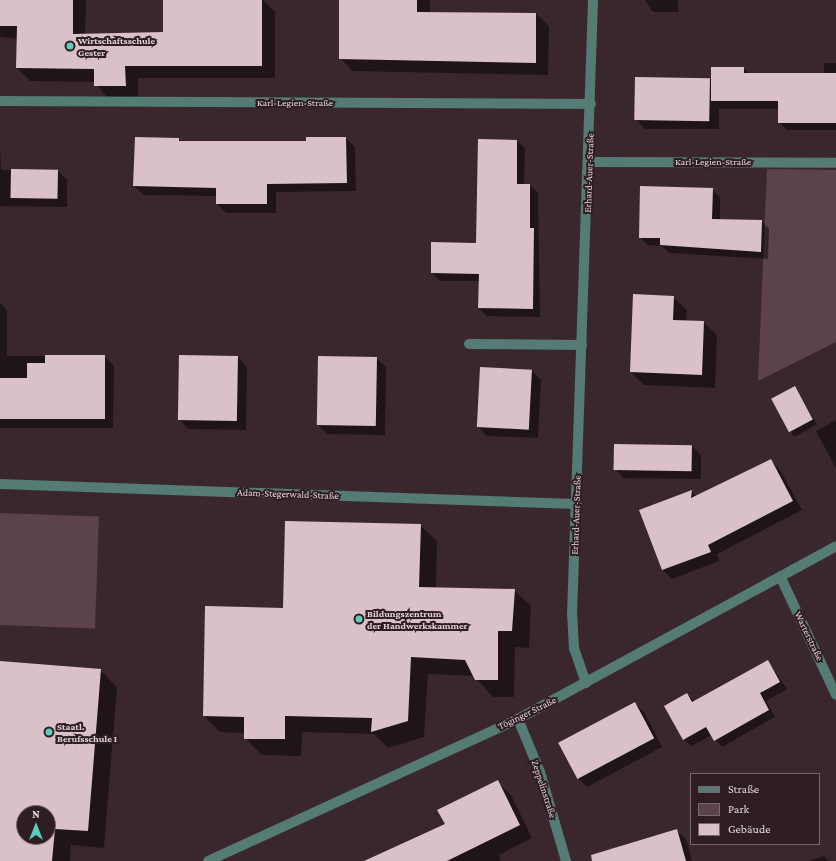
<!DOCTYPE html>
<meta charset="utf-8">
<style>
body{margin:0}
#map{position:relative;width:836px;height:861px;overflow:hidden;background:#3a272e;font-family:"Crimson Pro",serif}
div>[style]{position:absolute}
.green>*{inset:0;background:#5c424c;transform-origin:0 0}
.shadow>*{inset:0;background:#0007;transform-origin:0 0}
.building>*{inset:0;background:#d9c0c9;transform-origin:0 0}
.minor>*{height:10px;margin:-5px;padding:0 5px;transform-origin:5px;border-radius:5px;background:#547b74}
.dots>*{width:11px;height:11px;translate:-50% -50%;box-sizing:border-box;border:2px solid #2f1d24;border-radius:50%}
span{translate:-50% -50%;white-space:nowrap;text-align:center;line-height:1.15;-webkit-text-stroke:4px #2f1d24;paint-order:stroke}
.poi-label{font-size:10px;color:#e2d5da;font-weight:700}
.left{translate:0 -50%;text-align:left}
.street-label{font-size:10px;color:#e2d5da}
.legend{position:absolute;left:690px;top:773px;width:130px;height:72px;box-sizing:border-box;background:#2f1d24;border:1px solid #77676d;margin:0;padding:5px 7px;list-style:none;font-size:12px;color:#e2d5da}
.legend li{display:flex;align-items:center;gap:8px;height:20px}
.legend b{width:20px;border:1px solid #77676d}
.north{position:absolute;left:16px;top:805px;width:40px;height:40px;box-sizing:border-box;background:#2f1d24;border:1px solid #77676d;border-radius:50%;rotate:0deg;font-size:11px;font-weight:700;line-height:16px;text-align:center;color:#e2d5da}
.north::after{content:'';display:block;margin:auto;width:14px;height:18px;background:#5bcebb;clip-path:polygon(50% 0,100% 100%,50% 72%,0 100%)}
</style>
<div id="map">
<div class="green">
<i style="clip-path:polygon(767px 169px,836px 170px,836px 342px,758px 381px)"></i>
<i style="left:0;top:513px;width:99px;height:112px;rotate:2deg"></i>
</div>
<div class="shadow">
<i style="clip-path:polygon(0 0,86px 0,85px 35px,164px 33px,164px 0,263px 0,275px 12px,275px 78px,138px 78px,138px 99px,108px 99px,95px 82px,30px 81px,17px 68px,18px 39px,0 37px)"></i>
<i style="clip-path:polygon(340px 0,430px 0,430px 13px,536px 14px,549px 26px,548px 75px,353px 71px,340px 58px)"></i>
<i style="clip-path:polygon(645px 0,678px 0,678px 12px,653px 12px)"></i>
<i style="clip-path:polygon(824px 63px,836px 63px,836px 130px,787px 130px,779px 122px,779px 109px,719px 109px,719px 129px,645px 129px,636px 119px,710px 79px,744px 68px,750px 74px,824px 74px)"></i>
<i style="clip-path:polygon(307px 138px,346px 138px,355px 147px,356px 191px,276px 192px,276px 213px,226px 213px,217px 204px,217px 196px,144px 195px,134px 186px,179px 139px,182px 142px,307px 142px)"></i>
<i style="clip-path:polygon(517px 141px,525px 148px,524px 185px,530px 185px,538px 193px,540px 317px,487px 316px,479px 308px,480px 281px,440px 281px,432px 273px,477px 244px)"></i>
<i style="clip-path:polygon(0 147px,1px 170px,58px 171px,67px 180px,67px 207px,0 206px,0 210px)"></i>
<i style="clip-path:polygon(712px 189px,720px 197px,720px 220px,761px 221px,769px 229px,768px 259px,669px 253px,662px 246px,648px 245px,640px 237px)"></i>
<i style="clip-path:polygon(673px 297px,687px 310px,686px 321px,703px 322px,717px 335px,715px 388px,644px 385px,631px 372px)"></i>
<i style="clip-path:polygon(0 303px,7px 310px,7px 356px,104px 356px,114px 366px,113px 428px,0 428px)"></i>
<i style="clip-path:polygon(238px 357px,247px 367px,246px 430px,188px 429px,179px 419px)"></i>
<i style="clip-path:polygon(376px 358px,386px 367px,385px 435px,327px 434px,318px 425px)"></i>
<i style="clip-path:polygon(532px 371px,541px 380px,538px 438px,487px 436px,478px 426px)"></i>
<i style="left:795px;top:387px;width:43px;height:26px;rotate:60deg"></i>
<i style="clip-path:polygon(836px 420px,836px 468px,816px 431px)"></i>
<i style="clip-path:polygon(692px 446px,701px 455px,701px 479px,624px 478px,615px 469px)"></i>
<i style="clip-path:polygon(771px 461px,780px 470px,802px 510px,717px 554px,719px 561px,672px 579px,663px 570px,641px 510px,691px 491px,697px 497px)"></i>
<i style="clip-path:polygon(420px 525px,437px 541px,436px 588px,514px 590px,531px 606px,529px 648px,515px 647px,514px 697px,493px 697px,474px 676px,428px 674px,424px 737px,388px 748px,374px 734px,302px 732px,301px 756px,262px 755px,245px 738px,245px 733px,220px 732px,204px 716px,284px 609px)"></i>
<i style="clip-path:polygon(evenodd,0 662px,100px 670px,117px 687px,104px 848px,71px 845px,70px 861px,0 861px,0 662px,24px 813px,48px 813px,48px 837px,24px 837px,24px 813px)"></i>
<i style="clip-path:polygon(768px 662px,787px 689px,766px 701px,775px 717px,722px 747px,712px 735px,691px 746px,684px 739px,687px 694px,694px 701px)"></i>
<i style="clip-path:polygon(635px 703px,644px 712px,662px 747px,587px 787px,578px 778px,559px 743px)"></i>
<i style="clip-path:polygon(497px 782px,511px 795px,532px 838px,499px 855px,501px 861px,366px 861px,446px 825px)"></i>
<i style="clip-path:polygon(676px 830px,686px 839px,692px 861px,605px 861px)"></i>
<i style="clip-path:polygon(824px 856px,829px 861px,809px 861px)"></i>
</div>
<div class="building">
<i style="clip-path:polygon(0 0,73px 0,73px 34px,163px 32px,163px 0,262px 0,262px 66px,125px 66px,126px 86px,94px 86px,94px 69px,16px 68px,17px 26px,0 26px)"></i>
<i style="clip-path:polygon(339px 0,417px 0,417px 12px,536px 13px,536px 63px,339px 59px)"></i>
<i style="clip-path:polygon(711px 67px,744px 67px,744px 73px,836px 73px,836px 123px,778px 123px,778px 101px,711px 101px)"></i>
<i style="left:635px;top:77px;width:75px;height:43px;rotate:1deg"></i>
<i style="clip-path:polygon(135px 137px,179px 138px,179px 141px,306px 141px,306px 137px,346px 137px,347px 183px,267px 184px,267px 204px,216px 204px,216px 188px,133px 186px)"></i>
<i style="clip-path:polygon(478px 139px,517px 140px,517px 184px,530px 184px,530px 228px,534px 228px,533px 309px,478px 308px,479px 274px,431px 273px,431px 242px,476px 243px)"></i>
<i style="left:11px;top:169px;width:47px;height:29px;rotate:1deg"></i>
<i style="clip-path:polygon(640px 186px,713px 188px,712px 219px,762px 220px,761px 252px,660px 245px,660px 238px,639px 238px)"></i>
<i style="clip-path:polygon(633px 294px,674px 296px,673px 320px,704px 321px,702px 375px,630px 372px)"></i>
<i style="clip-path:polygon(45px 355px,105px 355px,105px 419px,0 419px,0 378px,27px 378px,27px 363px,45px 363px)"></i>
<i style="left:179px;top:355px;width:59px;height:65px;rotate:1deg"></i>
<i style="left:318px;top:356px;width:59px;height:69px;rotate:1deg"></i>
<i style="left:480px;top:367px;width:52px;height:60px;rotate:3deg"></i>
<i style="left:795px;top:386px;width:38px;height:27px;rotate:62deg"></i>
<i style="left:614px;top:444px;width:78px;height:26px;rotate:1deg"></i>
<i style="clip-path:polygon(771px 459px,793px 501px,708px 545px,711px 552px,662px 570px,639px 510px,692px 490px,691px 498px)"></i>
<i style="clip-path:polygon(285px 521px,421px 524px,419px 587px,515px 589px,512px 631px,498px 631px,498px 680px,475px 680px,465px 660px,411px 657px,408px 721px,371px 732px,372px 718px,285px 716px,285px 739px,244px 739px,244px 717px,203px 716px,205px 606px,283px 608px)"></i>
<i style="clip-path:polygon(768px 660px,780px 682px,760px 693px,769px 710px,714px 741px,706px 727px,683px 740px,664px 706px,687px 693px,692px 702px)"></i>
<i style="clip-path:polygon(evenodd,0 661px,101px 669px,88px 831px,55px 829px,52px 861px,0 861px,0 661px,24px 813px,48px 813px,48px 837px,24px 837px,24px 813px)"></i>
<i style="left:635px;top:702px;width:41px;height:87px;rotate:62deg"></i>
<i style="clip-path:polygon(498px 780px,520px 825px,447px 861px,364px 861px,445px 824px,437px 810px)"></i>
<i style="clip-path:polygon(677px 829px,686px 861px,592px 861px,591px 855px)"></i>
</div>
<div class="minor">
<i style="left:0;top:101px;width:591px;rotate:0.29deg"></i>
<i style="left:590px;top:162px;width:246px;rotate:0.2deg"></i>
<i style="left:469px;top:344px;width:113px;rotate:0.5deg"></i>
<i style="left:0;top:484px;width:577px;rotate:1.99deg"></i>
<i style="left:781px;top:578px;width:129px;rotate:64.8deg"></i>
<i style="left:586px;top:683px;width:36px;rotate:-109deg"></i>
<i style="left:574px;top:649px;width:34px;rotate:-93deg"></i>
<i style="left:572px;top:615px;width:615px;rotate:-88.04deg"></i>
<i style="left:518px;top:719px;width:57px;rotate:67.5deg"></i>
<i style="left:540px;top:772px;width:93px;rotate:73.7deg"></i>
<i style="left:208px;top:861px;width:341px;rotate:-24.6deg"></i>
<i style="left:518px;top:719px;width:362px;rotate:-28.5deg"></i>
</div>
<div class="dots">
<i style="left:70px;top:46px;background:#5bcebb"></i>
<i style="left:359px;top:619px;background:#5bcebb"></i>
<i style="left:49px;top:732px;background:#5bcebb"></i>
</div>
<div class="poi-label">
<span class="left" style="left:78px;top:46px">Wirtschaftsschule<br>Gester</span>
<span class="left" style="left:367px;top:619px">Bildungszentrum<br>der Handwerkskammer</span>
<span class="left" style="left:57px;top:732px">Staatl.<br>Berufsschule I</span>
</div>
<div class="street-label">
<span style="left:295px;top:103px">Karl-Legien-Straße</span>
<span style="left:713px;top:162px">Karl-Legien-Straße</span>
<span style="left:589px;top:173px;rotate:-88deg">Erhard-Auer-Straße</span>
<span style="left:288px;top:494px;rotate:2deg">Adam-Stegerwald-Straße</span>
<span style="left:576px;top:515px;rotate:-88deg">Erhard-Auer-Straße</span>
<span style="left:809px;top:636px;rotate:64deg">Warterstraße</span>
<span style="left:527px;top:713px;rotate:-26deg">Töginger Straße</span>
<span style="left:544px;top:789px;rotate:72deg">Zeppelinstraße</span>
</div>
<ul class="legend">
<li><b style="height:5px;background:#547b74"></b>Straße</li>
<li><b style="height:11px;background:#5c424c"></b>Park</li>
<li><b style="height:11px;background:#d9c0c9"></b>Gebäude</li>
</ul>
<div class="north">N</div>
</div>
